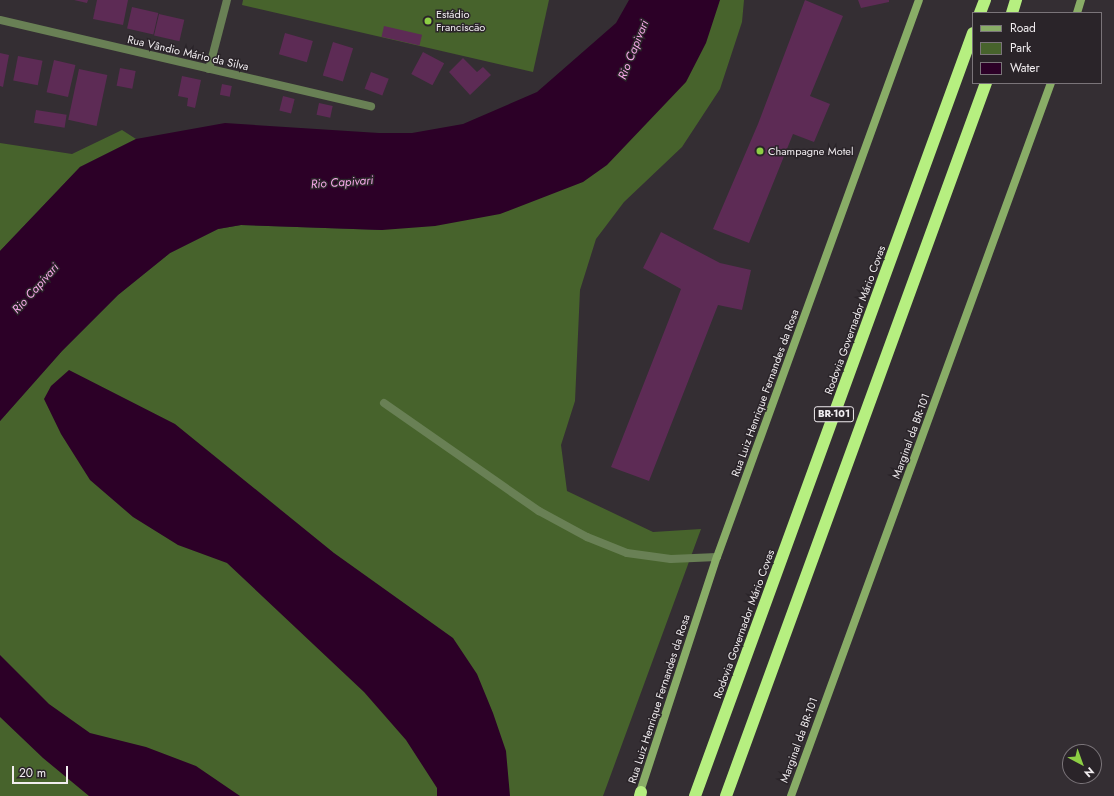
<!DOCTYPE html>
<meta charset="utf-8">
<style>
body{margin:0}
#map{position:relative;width:1114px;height:796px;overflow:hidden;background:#342e33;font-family:Jost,sans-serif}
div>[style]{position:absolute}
.green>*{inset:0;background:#47632c}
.water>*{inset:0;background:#2c0027}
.building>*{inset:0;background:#5d2b55;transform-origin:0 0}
.service>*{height:8px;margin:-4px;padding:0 4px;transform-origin:4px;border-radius:4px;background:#698055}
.minor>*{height:8px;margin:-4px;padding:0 4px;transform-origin:4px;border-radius:4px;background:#698055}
.secondary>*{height:8px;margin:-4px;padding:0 4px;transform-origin:4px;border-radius:4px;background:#89ad67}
.motorway>*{height:12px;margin:-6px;padding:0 6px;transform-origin:6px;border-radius:6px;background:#b6ef80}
.dots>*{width:11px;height:11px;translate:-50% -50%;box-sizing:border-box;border:2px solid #2a2429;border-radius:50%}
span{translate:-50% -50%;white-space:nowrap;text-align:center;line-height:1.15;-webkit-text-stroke:3px #2a2429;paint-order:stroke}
.shield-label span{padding:1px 3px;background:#2a2429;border:1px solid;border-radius:3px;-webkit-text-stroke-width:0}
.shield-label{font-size:10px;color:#f1edf0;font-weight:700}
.poi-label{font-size:11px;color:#f1edf0}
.left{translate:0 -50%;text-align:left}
.street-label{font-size:11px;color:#f1edf0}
.water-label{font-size:12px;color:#f8aaea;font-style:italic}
.legend{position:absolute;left:972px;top:12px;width:130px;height:72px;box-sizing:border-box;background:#2a2429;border:1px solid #7a7479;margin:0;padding:5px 7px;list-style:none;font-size:12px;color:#f1edf0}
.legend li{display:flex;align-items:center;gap:8px;height:20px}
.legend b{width:20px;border:1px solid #7a7479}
.north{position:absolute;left:1062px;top:744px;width:40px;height:40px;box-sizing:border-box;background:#2a2429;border:1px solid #7a7479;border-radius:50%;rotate:139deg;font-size:11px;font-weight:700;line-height:16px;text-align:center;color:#f1edf0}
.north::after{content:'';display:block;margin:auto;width:14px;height:18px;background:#8dce44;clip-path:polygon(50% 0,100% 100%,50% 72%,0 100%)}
.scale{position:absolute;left:12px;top:766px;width:56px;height:18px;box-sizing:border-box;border:2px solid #f1edf0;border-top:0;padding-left:5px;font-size:12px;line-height:14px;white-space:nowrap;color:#f1edf0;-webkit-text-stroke:3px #2a2429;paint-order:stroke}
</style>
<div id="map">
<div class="green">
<i style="clip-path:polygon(243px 0,549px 0,533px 72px,242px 5px)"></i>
<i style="clip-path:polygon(720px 0,744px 0,742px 22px,720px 89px,682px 147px,624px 202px,596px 239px,580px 290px,575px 401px,561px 445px,567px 491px,653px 532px,701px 529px,603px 796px,0 796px,0 421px,62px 351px,118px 295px,170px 253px,218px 229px,241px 225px,382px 230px)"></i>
<i style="clip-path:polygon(122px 130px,136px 139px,80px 167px,0 251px,0 143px,72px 154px)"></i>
</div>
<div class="water">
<i style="clip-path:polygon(629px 0,720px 0,706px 43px,686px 82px,607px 165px,583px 182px,500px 214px,435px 226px,382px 230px,241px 225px,218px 229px,170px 253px,118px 295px,62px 351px,0 421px,0 251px,80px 167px,136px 139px,225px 123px,379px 133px,412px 133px,463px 124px,537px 92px,616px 23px)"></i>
<i style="clip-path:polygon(69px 370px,175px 424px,334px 553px,453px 638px,477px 674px,493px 713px,506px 751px,510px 796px,437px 796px,437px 788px,406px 740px,364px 692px,227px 563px,178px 545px,133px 517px,90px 480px,61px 434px,44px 399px,51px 386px)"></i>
<i style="clip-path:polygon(0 655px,49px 704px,90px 733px,146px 747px,196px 766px,240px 796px,89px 796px,43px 758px,0 717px)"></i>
</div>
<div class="building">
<i style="clip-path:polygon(74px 0,88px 0,87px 3px)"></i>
<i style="clip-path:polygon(97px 0,128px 0,123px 25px,93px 19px)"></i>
<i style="clip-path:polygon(805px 0,843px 16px,810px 96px,830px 104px,814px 142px,793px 134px,749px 243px,713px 229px,758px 124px)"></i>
<i style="clip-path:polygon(858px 0,889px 0,889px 2px,861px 8px)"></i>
<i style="left:132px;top:7px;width:27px;height:22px;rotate:13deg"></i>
<i style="left:159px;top:14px;width:26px;height:22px;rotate:13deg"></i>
<i style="left:384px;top:26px;width:39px;height:11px;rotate:13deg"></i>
<i style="left:285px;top:33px;width:29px;height:22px;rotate:16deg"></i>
<i style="left:333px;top:42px;width:21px;height:35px;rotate:17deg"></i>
<i style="left:423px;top:52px;width:24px;height:25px;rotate:28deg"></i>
<i style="clip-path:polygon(0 53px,9px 55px,3px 87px,0 86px)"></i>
<i style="left:18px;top:56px;width:25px;height:25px;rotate:11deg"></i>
<i style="clip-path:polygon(463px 58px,477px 72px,483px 67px,491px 75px,470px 95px,449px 72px)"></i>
<i style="left:54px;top:60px;width:22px;height:33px;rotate:13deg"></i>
<i style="left:120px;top:68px;width:16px;height:18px;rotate:11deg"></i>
<i style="left:79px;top:69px;width:29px;height:52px;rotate:12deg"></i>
<i style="left:371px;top:72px;width:19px;height:18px;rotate:21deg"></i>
<i style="clip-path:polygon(182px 76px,201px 80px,195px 108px,187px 106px,188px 98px,178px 96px)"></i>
<i style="left:222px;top:84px;width:10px;height:11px;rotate:11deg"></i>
<i style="left:283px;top:96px;width:12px;height:15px;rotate:14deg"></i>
<i style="left:319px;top:103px;width:14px;height:12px;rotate:12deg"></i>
<i style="left:36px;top:110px;width:31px;height:13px;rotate:9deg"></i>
<i style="clip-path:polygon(661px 232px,720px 263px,751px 270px,742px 310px,718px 305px,649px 481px,611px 467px,681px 289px,643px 268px)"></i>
</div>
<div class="service">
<i style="left:384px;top:403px;width:189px;rotate:34.9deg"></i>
<i style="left:539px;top:511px;width:55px;rotate:28.4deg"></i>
<i style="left:587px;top:537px;width:43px;rotate:21.8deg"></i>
<i style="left:627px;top:553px;width:44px;rotate:7.8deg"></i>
<i style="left:671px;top:559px;width:46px;rotate:-2.5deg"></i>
</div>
<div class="minor">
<i style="left:0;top:20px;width:381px;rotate:13.1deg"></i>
<i style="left:209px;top:69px;width:71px;rotate:-75.4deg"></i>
</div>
<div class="secondary">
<i style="left:1077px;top:13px;width:14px;rotate:-73deg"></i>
<i style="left:639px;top:795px;width:250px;rotate:-71.9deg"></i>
<i style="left:717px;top:557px;width:592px;rotate:-70.07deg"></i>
<i style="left:791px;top:796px;width:759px;rotate:-69.97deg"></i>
</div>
<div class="motorway">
<i style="left:980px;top:13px;width:14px;rotate:-69deg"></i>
<i style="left:1012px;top:13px;width:14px;rotate:-73deg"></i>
<i style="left:640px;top:796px;width:4px;rotate:-76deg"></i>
<i style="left:695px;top:796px;width:812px;rotate:-69.98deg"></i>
<i style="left:726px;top:796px;width:759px;rotate:-69.97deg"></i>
</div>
<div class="dots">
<i style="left:428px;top:21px;background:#8dce44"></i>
<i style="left:760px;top:151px;background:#8dce44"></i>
</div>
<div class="shield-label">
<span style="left:834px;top:414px">BR-101</span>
</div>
<div class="poi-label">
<span class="left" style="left:436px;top:21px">Estádio<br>Franciscão</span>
<span class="left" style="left:768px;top:151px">Champagne Motel</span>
</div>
<div class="street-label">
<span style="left:188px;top:53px;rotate:13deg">Rua Vândio Mário da Silva</span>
<span style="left:855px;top:320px;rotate:-70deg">Rodovia Governador Mário Covas</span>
<span style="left:765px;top:393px;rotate:-70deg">Rua Luiz Henrique Fernandes da Rosa</span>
<span style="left:911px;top:436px;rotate:-70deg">Marginal da BR-101</span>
<span style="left:744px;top:624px;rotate:-70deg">Rodovia Governador Mário Covas</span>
<span style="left:659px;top:699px;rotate:-72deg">Rua Luiz Henrique Fernandes da Rosa</span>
<span style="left:799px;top:740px;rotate:-70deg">Marginal da BR-101</span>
</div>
<div class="water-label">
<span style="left:634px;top:50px;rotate:-68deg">Rio Capivari</span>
<span style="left:342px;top:183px;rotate:-4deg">Rio Capivari</span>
<span style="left:36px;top:289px;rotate:-48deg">Rio Capivari</span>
</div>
<ul class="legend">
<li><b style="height:5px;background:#89ad67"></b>Road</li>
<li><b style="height:11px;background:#47632c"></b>Park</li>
<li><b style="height:11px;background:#2c0027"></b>Water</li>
</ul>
<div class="north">N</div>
<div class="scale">20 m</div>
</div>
